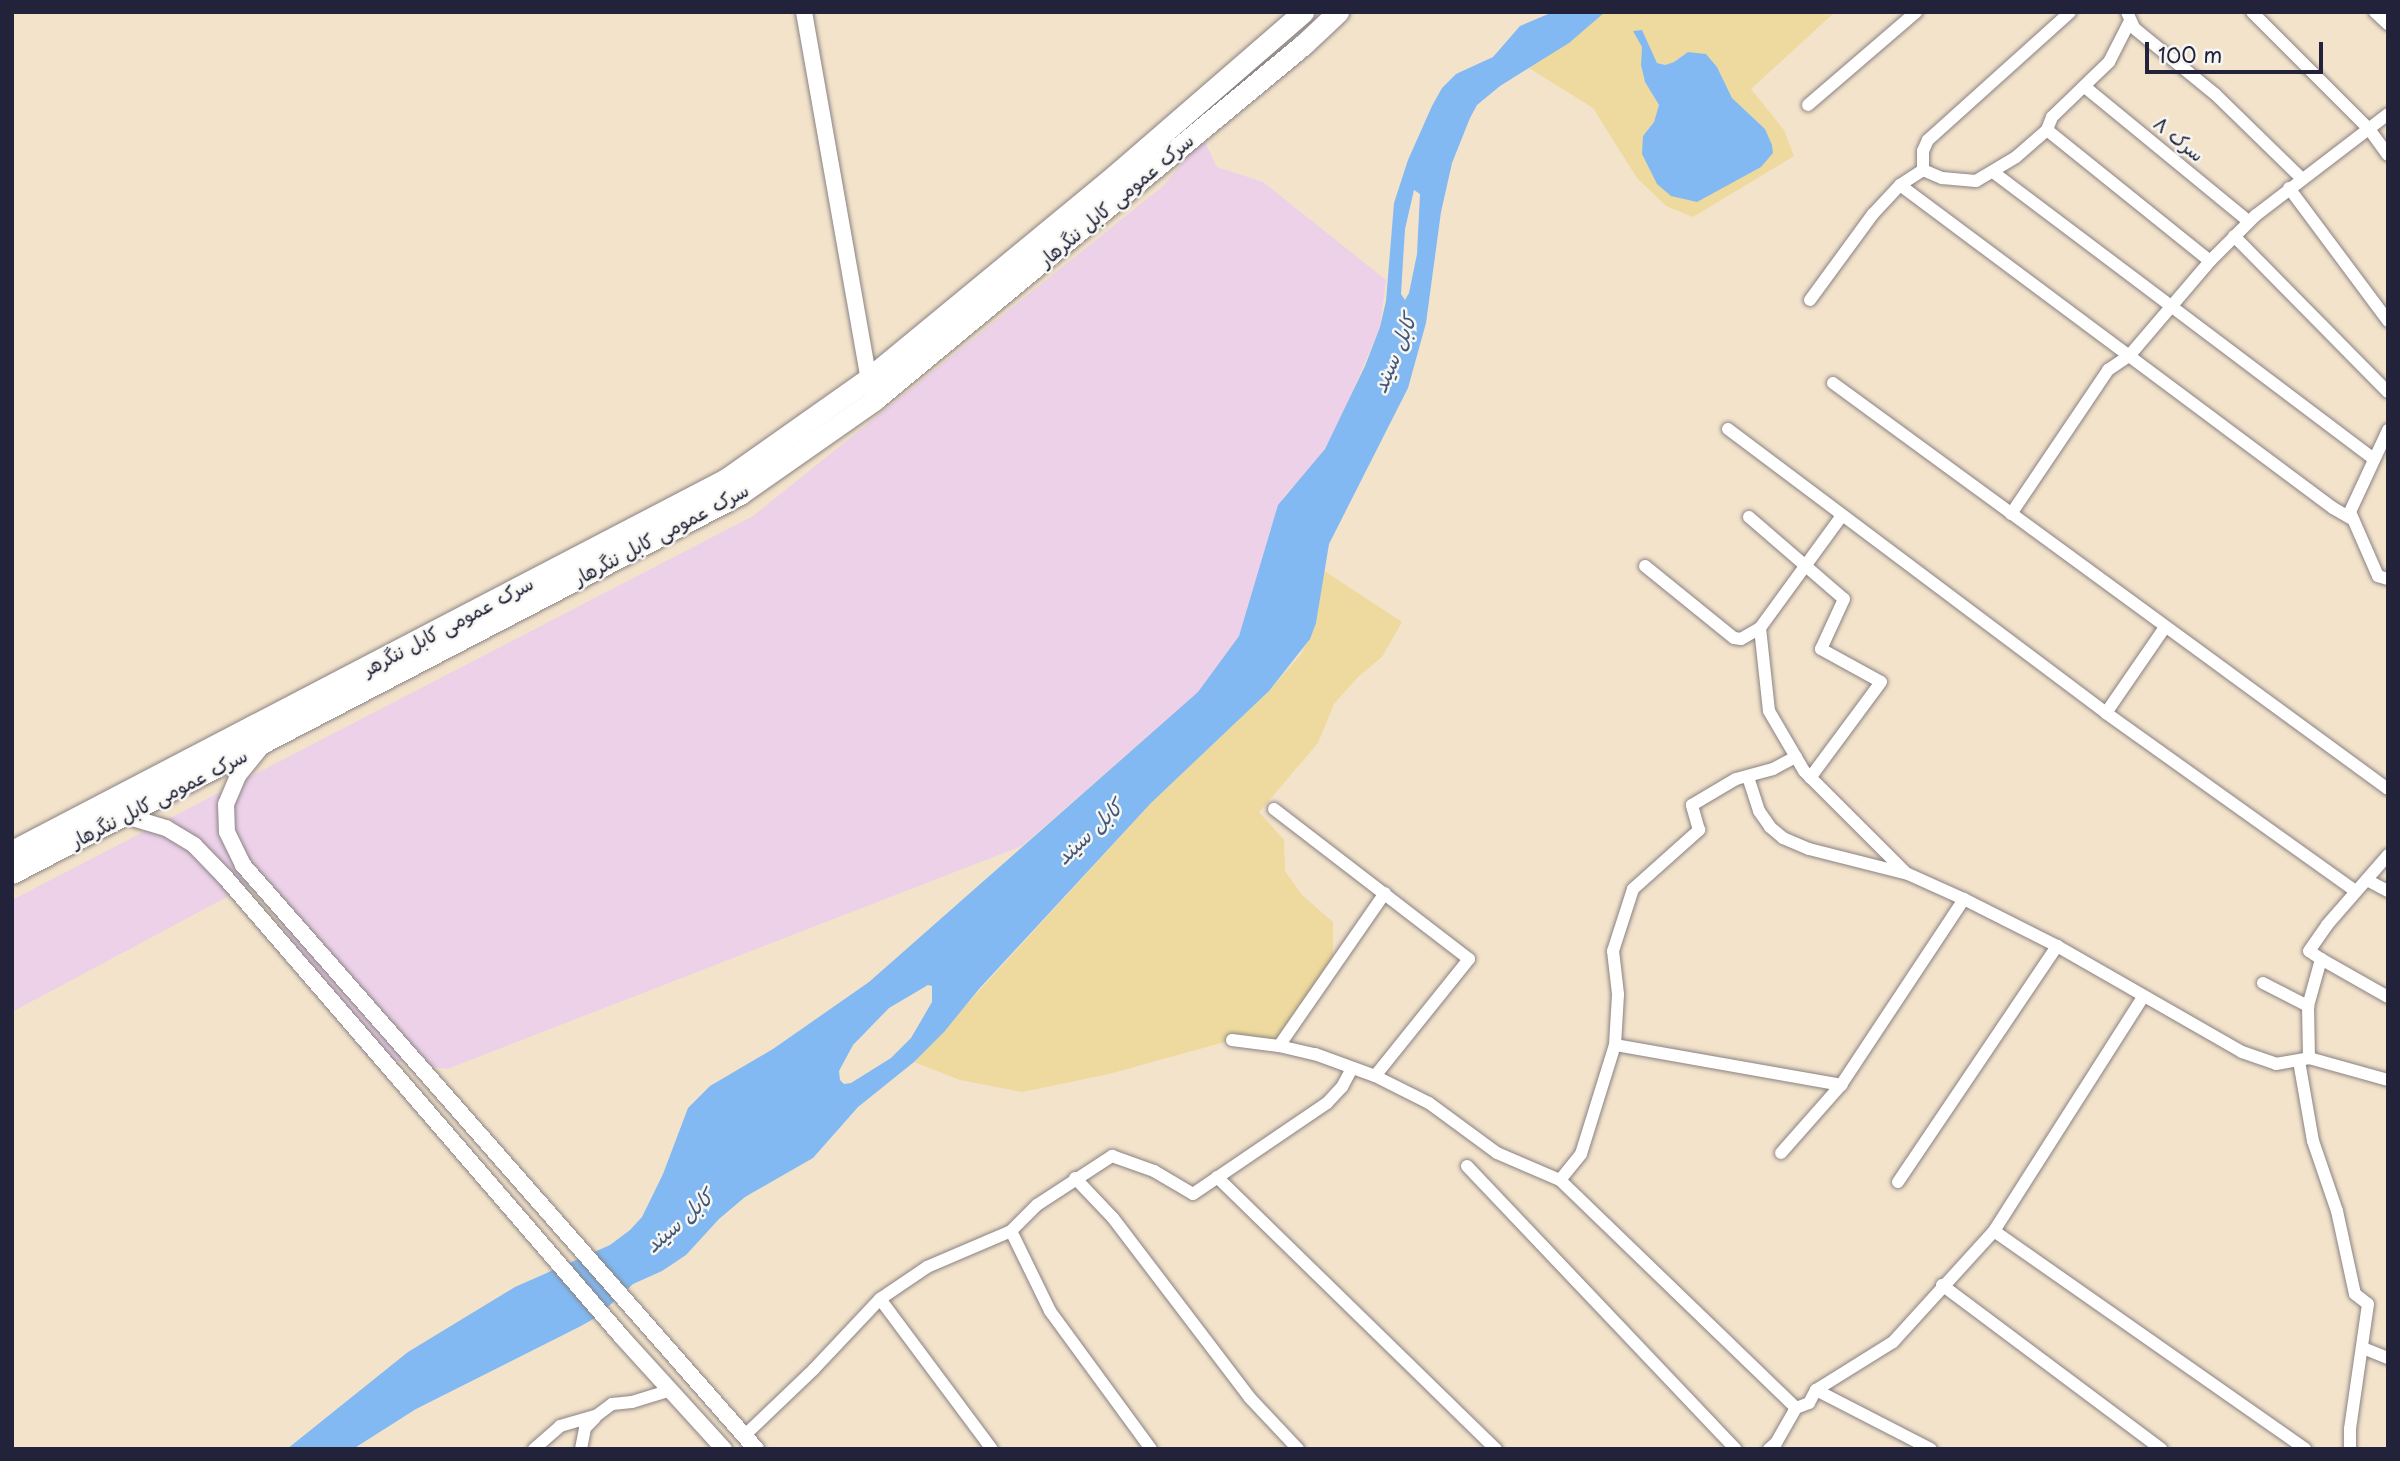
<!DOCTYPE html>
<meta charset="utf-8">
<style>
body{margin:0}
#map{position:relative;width:2400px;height:1461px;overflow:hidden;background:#f3e3cb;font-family:"Playpen Sans","Playpen Sans Arabic",sans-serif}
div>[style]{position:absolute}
.built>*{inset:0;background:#ecd1e9}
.sand>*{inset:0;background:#eeda9e}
.water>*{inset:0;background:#82b9f2}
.roads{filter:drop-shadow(0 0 2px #8a8283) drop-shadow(0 0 2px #8a8283)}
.minor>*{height:12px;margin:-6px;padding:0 6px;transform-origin:6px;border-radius:6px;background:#fff}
.tertiary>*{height:16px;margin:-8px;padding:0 8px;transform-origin:8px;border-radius:8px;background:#fff}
.trunk>*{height:21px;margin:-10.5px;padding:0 10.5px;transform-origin:10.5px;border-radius:10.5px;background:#fff}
span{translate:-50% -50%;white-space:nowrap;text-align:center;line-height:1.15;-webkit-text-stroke:5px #f6f6f2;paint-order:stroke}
.street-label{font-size:19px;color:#22223b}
.water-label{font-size:21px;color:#44577b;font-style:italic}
.frame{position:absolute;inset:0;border:14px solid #22223b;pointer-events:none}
.scale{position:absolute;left:2145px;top:42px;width:178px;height:32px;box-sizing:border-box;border:4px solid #22223b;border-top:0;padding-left:9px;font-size:21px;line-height:24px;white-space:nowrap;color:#22223b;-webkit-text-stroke:5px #f6f6f2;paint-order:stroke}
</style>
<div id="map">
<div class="built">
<i style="clip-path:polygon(1203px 138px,1217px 167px,1263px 182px,1386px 280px,1380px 327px,1336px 430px,1314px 465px,1284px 496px,1239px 636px,1198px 692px,1022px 846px,447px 1069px,366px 1056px,256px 885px,225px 898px,12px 1012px,12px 900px,753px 516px,1163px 186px)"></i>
</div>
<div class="sand">
<i style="clip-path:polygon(evenodd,1605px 12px,1835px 12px,1751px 89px,1784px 130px,1794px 156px,1693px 217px,1666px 206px,1637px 178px,1593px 108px,1529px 68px,1569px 42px,1605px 12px,1634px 31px,1642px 31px,1657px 63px,1665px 65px,1674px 62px,1688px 52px,1706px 54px,1717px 67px,1732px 98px,1765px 129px,1643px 136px,1654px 122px,1659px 105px,1645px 82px,1641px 65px,1642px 46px,1634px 31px)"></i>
<i style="clip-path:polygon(1323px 570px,1402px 622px,1382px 657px,1358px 677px,1334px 704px,1318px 743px,1259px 812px,1284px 840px,1285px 871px,1302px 895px,1333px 922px,1333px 962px,1279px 1046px,1232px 1040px,1109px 1074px,1022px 1092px,960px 1080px,914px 1062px,1151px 803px,1269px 691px,1301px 654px,1316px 623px)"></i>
</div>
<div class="water">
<i style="clip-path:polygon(evenodd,1553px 12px,1605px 12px,1569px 43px,1500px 86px,1477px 105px,1470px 118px,1452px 163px,1441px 212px,1426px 323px,1408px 388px,1329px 544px,1316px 623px,1310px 639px,1269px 691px,1151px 803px,979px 989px,944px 1032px,914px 1062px,858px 1107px,813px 1158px,745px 1197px,719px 1219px,686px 1255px,662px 1271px,633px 1284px,597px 1317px,579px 1327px,416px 1409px,353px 1449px,287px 1449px,408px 1352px,515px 1287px,610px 1245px,630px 1230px,642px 1217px,663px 1174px,688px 1108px,710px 1086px,773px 1049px,869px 982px,1198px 692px,1239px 636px,1278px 505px,1325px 449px,1365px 366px,1380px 327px,1386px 301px,1394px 203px,1408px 160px,1432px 106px,1442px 88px,1456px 74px,1493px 57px,1520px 26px,1553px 12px,1414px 190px,1420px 194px,1417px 254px,1409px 293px,1405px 300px,1401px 294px,1405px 229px,1414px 190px,1553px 12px,928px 985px,932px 986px,932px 1002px,911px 1038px,891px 1058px,851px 1083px,844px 1084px,840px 1080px,839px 1071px,853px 1045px,889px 1008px,928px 985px)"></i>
<i style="clip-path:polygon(1642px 30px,1657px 63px,1665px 65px,1674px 62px,1688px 52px,1706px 54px,1717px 67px,1732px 98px,1765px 129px,1772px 145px,1773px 153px,1761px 167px,1697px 202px,1671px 196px,1657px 184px,1642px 154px,1643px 136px,1654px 122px,1659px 105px,1645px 82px,1641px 65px,1642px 47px,1633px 31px)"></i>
</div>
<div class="roads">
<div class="minor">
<i style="left:2127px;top:12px;width:17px;rotate:66deg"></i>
<i style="left:2134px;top:28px;width:104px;rotate:39.2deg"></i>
<i style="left:2215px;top:94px;width:120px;rotate:44.3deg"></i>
<i style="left:2252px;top:12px;width:165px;rotate:45deg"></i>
<i style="left:2369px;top:129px;width:32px;rotate:54deg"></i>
<i style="left:2375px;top:12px;width:18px;rotate:43deg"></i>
<i style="left:2085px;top:87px;width:211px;rotate:39.4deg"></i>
<i style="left:1808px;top:105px;width:143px;rotate:-40.7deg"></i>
<i style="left:2047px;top:130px;width:209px;rotate:38.8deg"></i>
<i style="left:1923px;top:170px;width:21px;rotate:23deg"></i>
<i style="left:1942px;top:178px;width:34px;rotate:5deg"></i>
<i style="left:1976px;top:181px;width:47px;rotate:-31deg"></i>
<i style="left:2016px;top:157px;width:41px;rotate:-41.1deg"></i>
<i style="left:2047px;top:130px;width:14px;rotate:-69deg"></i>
<i style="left:2052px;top:117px;width:79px;rotate:-44deg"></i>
<i style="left:2109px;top:62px;width:46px;rotate:-62.9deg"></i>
<i style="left:1993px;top:172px;width:476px;rotate:37deg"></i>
<i style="left:1900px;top:185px;width:540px;rotate:36.72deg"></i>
<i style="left:2333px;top:508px;width:22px;rotate:30deg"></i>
<i style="left:2289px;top:188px;width:166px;rotate:53.3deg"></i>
<i style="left:2234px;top:236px;width:219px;rotate:45.4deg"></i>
<i style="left:1810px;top:300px;width:107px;rotate:-53.8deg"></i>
<i style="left:1873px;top:214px;width:40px;rotate:-47deg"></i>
<i style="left:1900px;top:185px;width:27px;rotate:-33deg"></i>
<i style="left:1923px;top:170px;width:19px;rotate:-90deg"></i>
<i style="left:1923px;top:151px;width:12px;rotate:-66deg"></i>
<i style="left:1928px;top:140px;width:191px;rotate:-42deg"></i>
<i style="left:1833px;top:383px;width:688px;rotate:36.19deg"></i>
<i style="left:1728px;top:429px;width:473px;rotate:36.9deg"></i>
<i style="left:2106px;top:713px;width:307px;rotate:35.5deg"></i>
<i style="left:2388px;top:430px;width:90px;rotate:114.9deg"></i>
<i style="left:2350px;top:512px;width:70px;rotate:66.4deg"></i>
<i style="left:2378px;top:576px;width:10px;rotate:17deg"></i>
<i style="left:2011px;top:514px;width:174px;rotate:-56deg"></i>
<i style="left:2108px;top:370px;width:25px;rotate:-34deg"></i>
<i style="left:2129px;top:356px;width:125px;rotate:-49.5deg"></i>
<i style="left:2210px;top:261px;width:65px;rotate:-45deg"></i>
<i style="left:2256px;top:215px;width:166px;rotate:-37.4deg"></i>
<i style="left:1749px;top:517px;width:125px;rotate:40.8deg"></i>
<i style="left:1844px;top:599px;width:55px;rotate:114.7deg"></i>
<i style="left:1821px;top:649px;width:68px;rotate:28.8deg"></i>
<i style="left:1881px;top:682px;width:119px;rotate:126.5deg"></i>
<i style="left:1645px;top:566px;width:114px;rotate:39deg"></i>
<i style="left:1734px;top:638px;width:7px;rotate:8deg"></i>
<i style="left:1741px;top:639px;width:22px;rotate:-30deg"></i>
<i style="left:1760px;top:628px;width:137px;rotate:-53.9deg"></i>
<i style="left:1760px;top:628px;width:83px;rotate:83.8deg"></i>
<i style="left:1769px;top:711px;width:69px;rotate:59.7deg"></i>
<i style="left:1804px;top:771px;width:144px;rotate:45deg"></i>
<i style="left:2106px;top:713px;width:104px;rotate:-55.5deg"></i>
<i style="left:1748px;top:777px;width:36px;rotate:72deg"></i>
<i style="left:1759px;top:811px;width:19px;rotate:55deg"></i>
<i style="left:1770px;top:827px;width:17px;rotate:40deg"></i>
<i style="left:1783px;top:838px;width:28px;rotate:23deg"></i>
<i style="left:1809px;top:849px;width:102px;rotate:14.2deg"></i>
<i style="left:1908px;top:874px;width:61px;rotate:24.1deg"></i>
<i style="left:1964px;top:899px;width:104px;rotate:26.8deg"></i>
<i style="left:2057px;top:946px;width:213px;rotate:29.8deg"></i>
<i style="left:2242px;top:1052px;width:36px;rotate:19deg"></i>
<i style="left:2276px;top:1064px;width:34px;rotate:-10deg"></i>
<i style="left:2309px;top:1058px;width:82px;rotate:15.6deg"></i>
<i style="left:1274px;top:809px;width:246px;rotate:37.6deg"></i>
<i style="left:1469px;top:959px;width:150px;rotate:128.8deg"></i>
<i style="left:2367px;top:880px;width:24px;rotate:28deg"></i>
<i style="left:2321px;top:959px;width:77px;rotate:29.6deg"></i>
<i style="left:2263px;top:983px;width:51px;rotate:27.1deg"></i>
<i style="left:1232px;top:1040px;width:47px;rotate:7.3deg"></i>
<i style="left:1279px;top:1046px;width:37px;rotate:13deg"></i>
<i style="left:1315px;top:1054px;width:64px;rotate:20.1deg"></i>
<i style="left:1375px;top:1076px;width:60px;rotate:26.6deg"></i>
<i style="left:1429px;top:1103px;width:84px;rotate:36.3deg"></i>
<i style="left:1497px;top:1153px;width:69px;rotate:23.2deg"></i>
<i style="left:1560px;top:1180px;width:328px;rotate:44deg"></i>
<i style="left:1615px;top:1045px;width:230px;rotate:10deg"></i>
<i style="left:1279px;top:1046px;width:186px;rotate:-55.3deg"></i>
<i style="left:2309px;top:1058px;width:52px;rotate:-91.1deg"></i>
<i style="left:2308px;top:1006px;width:49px;rotate:-74.5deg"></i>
<i style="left:2321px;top:959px;width:14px;rotate:-146deg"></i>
<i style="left:2309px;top:951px;width:32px;rotate:-55deg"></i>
<i style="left:2327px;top:925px;width:93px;rotate:-48.9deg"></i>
<i style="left:2299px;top:1061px;width:81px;rotate:80.1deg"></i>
<i style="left:2313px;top:1141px;width:74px;rotate:71.1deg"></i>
<i style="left:2337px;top:1211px;width:85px;rotate:77.8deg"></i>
<i style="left:2355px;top:1294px;width:16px;rotate:38deg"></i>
<i style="left:2368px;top:1304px;width:126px;rotate:98.2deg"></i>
<i style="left:2350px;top:1429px;width:20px;rotate:90deg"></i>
<i style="left:1781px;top:1153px;width:91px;rotate:-48.6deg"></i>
<i style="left:1841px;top:1085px;width:223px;rotate:-56.5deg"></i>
<i style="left:1467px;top:1166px;width:390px;rotate:46.5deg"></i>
<i style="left:1217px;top:1177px;width:390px;rotate:44.3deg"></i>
<i style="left:1075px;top:1178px;width:55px;rotate:46.5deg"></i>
<i style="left:1113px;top:1218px;width:226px;rotate:52.7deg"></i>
<i style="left:1250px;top:1398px;width:70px;rotate:46.7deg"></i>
<i style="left:1560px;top:1180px;width:33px;rotate:-51deg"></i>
<i style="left:1581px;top:1154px;width:114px;rotate:-72.7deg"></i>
<i style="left:1615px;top:1045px;width:51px;rotate:-86.6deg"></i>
<i style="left:1618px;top:994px;width:43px;rotate:-96.6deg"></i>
<i style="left:1613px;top:951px;width:65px;rotate:-72.1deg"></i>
<i style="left:1633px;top:889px;width:89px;rotate:-41.8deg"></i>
<i style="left:1699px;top:830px;width:26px;rotate:-106deg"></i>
<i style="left:1692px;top:805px;width:51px;rotate:-30.6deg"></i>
<i style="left:1736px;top:779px;width:38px;rotate:-15deg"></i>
<i style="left:1773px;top:769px;width:26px;rotate:-28deg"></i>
<i style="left:1898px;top:1182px;width:285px;rotate:-56deg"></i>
<i style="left:1011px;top:1231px;width:89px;rotate:64deg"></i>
<i style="left:1050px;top:1311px;width:171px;rotate:53.8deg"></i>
<i style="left:1994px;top:1231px;width:380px;rotate:35deg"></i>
<i style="left:1942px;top:1285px;width:274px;rotate:36.8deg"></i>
<i style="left:880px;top:1299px;width:187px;rotate:53.3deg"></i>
<i style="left:2363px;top:1348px;width:27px;rotate:22deg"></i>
<i style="left:1816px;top:1390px;width:129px;rotate:27.2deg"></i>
<i style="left:744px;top:1436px;width:97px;rotate:-43.7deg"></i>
<i style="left:814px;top:1369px;width:96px;rotate:-46.7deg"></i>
<i style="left:880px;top:1299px;width:57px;rotate:-34.2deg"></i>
<i style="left:927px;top:1267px;width:91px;rotate:-23.2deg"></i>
<i style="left:1011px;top:1231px;width:37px;rotate:-45deg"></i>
<i style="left:1037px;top:1205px;width:90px;rotate:-33.2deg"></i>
<i style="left:1112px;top:1156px;width:45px;rotate:19.7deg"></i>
<i style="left:1154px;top:1171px;width:45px;rotate:30.5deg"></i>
<i style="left:1193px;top:1194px;width:162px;rotate:-34.2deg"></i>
<i style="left:1327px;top:1103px;width:22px;rotate:-47deg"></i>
<i style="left:1342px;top:1087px;width:21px;rotate:-62deg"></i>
<i style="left:534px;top:1449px;width:35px;rotate:-41deg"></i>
<i style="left:560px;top:1426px;width:37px;rotate:-16deg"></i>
<i style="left:596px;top:1416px;width:20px;rotate:-37deg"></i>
<i style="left:612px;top:1404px;width:20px;rotate:-6deg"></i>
<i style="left:632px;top:1402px;width:41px;rotate:-17.1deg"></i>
<i style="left:581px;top:1449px;width:21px;rotate:-79deg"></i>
<i style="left:585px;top:1428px;width:14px;rotate:-45deg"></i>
<i style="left:1769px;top:1449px;width:9px;rotate:-41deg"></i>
<i style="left:1776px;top:1443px;width:40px;rotate:-60.3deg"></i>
<i style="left:1796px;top:1408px;width:14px;rotate:-21deg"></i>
<i style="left:1809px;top:1403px;width:15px;rotate:-62deg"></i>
<i style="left:1816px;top:1390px;width:91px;rotate:-31.9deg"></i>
<i style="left:1893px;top:1342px;width:150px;rotate:-47.7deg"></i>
<i style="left:1994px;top:1231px;width:277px;rotate:-57.5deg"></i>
</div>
<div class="tertiary">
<i style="left:804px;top:12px;width:379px;rotate:80deg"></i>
<i style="left:263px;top:745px;width:40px;rotate:129deg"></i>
<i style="left:238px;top:776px;width:30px;rotate:113deg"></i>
<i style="left:226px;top:804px;width:28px;rotate:88deg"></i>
<i style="left:227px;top:832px;width:37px;rotate:64deg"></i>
<i style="left:243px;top:865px;width:777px;rotate:48.7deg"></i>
<i style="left:126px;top:816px;width:42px;rotate:16.7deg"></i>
<i style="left:166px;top:828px;width:33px;rotate:31deg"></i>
<i style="left:194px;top:845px;width:45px;rotate:45.9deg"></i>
<i style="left:225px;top:877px;width:606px;rotate:49.21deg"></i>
<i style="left:621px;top:1336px;width:153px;rotate:47.7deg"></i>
</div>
<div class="trunk">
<i style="left:12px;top:851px;width:805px;rotate:-27.52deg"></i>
<i style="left:726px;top:479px;width:175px;rotate:-35.2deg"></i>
<i style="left:869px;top:378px;width:319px;rotate:-39.5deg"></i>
<i style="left:1115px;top:175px;width:249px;rotate:-40.9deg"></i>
<i style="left:12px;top:873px;width:821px;rotate:-27.5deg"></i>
<i style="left:740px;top:494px;width:164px;rotate:-35deg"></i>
<i style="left:874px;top:400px;width:558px;rotate:-39.62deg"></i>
<i style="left:1304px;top:44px;width:47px;rotate:-43.3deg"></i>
</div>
</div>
<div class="street-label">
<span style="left:2179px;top:139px;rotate:39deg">سرک ۸</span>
<span style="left:1116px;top:200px;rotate:-40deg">سرک عمومی کابل ننگرهار</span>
<span style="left:661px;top:534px;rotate:-28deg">سرک عمومی کابل ننگرهار</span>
<span style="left:448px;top:626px;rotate:-28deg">سرک عمومی کابل ننگرهر</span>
<span style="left:159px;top:798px;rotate:-27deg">سرک عمومی کابل ننگرهار</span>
</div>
<div class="water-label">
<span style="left:1393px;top:353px;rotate:-67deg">کابل سيند</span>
<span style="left:1088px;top:831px;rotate:-43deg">کابل سيند</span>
<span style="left:678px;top:1220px;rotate:-41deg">کابل سيند</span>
</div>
<div class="frame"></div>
<div class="scale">100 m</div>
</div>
